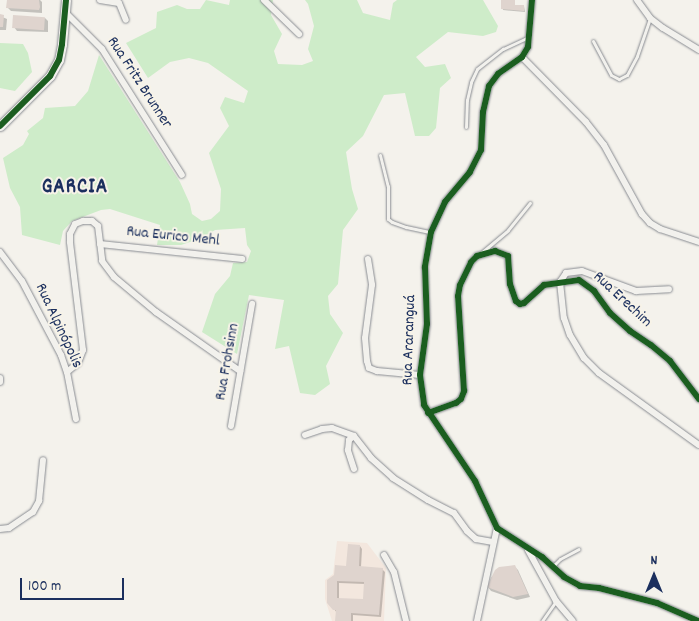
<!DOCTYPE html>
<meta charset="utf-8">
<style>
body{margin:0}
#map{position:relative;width:699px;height:621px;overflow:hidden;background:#f4f2ec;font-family:Dekko,sans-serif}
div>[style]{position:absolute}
.built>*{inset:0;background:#f3e7de}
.green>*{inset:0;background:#ceecc9}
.shadow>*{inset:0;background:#0003}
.building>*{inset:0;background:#dfd4ce;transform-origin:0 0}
.roads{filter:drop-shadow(0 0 1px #898c92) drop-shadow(0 0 1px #898c92)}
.service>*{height:3px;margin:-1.5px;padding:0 1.5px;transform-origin:1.5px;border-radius:1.5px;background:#f2f1ed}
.minor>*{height:6px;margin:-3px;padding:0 3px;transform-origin:3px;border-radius:3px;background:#f2f1ed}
.secondary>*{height:9px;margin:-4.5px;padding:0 4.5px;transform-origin:4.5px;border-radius:4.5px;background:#f2f1ed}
.cycleway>*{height:6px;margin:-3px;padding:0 3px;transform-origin:3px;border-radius:3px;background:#1b5e20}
span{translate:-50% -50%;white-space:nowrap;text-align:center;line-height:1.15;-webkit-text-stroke:4px #f7f3e8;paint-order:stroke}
.street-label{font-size:16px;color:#1b2f5e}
.district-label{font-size:21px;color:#1b2f5e;font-weight:700;letter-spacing:1px}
.north{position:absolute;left:629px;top:551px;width:50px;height:50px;-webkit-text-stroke:4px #f7f3e8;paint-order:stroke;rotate:0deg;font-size:14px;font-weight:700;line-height:20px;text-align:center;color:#1b2f5e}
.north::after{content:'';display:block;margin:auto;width:18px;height:22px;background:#1b2f5e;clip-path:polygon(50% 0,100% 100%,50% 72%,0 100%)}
.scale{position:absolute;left:20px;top:578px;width:104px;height:22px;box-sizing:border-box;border:2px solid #1b2f5e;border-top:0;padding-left:6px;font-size:15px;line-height:18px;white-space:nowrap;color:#1b2f5e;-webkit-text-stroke:4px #f7f3e8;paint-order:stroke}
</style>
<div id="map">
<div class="built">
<i style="clip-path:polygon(337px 541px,367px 543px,386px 568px,384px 621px,332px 621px,325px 599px,325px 580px,333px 574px)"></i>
</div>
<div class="green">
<i style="clip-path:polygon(206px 0,229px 5px,230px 0,273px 0,271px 15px,282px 34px,274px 51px,278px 64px,302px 65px,313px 61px,308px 49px,314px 26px,308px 4px,305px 0,357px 0,363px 13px,390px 20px,393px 3px,397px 0,483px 0,498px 26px,496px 32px,483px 36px,448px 32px,416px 57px,425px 67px,445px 64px,451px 78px,440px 88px,436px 128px,429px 136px,415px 136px,405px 93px,384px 95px,363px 136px,346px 152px,352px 189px,358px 209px,343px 230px,338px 284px,328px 296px,330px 314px,343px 333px,326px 366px,330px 384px,315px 395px,300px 393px,289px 346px,275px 349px,284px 300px,249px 295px,237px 354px,202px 332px,215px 294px,230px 276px,233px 263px,247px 262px,251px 251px,247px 245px,245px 228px,215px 230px,202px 238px,181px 245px,157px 245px,160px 225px,110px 209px,101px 210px,72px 221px,63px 231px,60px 245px,22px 235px,20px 207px,10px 188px,3px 158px,23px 145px,29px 134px,27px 131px,43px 118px,45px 108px,75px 106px,88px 91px,99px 55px,180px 182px,190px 204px,192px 214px,202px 221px,211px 219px,220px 211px,221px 189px,209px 153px,229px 126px,220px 108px,225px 97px,244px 103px,248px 91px,208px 63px,189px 58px,170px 62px,148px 78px,126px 43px,156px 28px,157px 12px,177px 5px,187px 9px,200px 9px)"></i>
<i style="clip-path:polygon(0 43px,23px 44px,28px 53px,32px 72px,15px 91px,0 88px)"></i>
</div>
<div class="shadow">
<i style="clip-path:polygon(8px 0,40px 0,42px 2px,42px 13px,11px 11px,8px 8px)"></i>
<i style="clip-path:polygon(502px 0,514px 0,515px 6px,524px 6px,525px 12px,503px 10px)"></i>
<i style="clip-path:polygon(0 16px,7px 19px,6px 30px,0 30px)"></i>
<i style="clip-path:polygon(45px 18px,48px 21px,48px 32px,17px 31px,14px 27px)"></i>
<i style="clip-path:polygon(evenodd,360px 546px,362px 549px,361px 567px,382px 569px,385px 572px,381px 617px,353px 615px,353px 621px,337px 621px,337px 613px,334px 609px,328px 581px,347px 567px,360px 546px,339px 583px,365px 584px,365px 600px,339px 599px,339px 583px)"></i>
<i style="clip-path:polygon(515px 567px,518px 570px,530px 597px,517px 600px,491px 591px,488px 587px,491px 578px,499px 569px)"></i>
</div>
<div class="building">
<i style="clip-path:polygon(7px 0,39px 0,40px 7px,39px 10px,6px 8px)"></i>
<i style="clip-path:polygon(501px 0,515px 0,515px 5px,524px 5px,524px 11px,501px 9px)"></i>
<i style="clip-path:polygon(0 14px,4px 15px,3px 27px,0 27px)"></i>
<i style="left:13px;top:15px;width:32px;height:13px;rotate:4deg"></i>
<i style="clip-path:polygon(evenodd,348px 544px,360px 545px,359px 566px,383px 568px,379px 615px,351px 613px,351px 621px,335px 621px,336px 610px,333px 610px,327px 603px,327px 580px,334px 575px,335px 565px,346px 566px,348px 544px,337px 581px,364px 582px,363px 599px,337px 598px,337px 581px)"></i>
<i style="clip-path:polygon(515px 565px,528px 594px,513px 597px,487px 587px,495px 570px,499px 567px)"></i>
</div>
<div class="roads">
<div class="service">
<i style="left:593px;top:41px;width:38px;rotate:62deg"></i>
<i style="left:611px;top:75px;width:9px;rotate:27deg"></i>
<i style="left:619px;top:79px;width:9px;rotate:-27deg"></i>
<i style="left:627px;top:75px;width:21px;rotate:-62deg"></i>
<i style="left:637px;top:56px;width:40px;rotate:-71.1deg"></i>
<i style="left:466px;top:127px;width:27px;rotate:-88deg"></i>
<i style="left:467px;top:100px;width:18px;rotate:-77deg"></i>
<i style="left:471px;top:82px;width:14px;rotate:-65deg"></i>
<i style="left:477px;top:69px;width:33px;rotate:-38deg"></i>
<i style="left:503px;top:49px;width:29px;rotate:-25deg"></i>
<i style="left:380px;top:155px;width:32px;rotate:76deg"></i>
<i style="left:388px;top:186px;width:33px;rotate:90deg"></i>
<i style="left:388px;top:219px;width:5px;rotate:37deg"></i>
<i style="left:392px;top:222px;width:15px;rotate:20deg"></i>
<i style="left:406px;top:227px;width:25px;rotate:12deg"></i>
<i style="left:481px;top:253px;width:35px;rotate:-40deg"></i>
<i style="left:508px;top:230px;width:35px;rotate:-51deg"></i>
<i style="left:552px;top:567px;width:11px;rotate:-45deg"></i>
<i style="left:560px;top:559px;width:21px;rotate:-28deg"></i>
<i style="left:542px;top:621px;width:24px;rotate:-55deg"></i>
</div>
<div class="minor">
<i style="left:100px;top:0;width:19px;rotate:9deg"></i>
<i style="left:119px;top:3px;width:18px;rotate:68deg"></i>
<i style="left:264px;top:0;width:49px;rotate:44.2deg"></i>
<i style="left:532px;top:0;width:47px;rotate:94.9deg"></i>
<i style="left:528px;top:47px;width:12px;rotate:121deg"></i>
<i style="left:522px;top:57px;width:29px;rotate:145deg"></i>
<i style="left:498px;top:74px;width:15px;rotate:127deg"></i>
<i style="left:489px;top:86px;width:27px;rotate:103deg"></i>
<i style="left:483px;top:112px;width:38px;rotate:93deg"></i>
<i style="left:481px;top:150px;width:25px;rotate:117deg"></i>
<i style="left:470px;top:172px;width:39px;rotate:130deg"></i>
<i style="left:445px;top:202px;width:33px;rotate:115deg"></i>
<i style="left:431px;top:232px;width:36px;rotate:100deg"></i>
<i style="left:425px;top:267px;width:57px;rotate:88deg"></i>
<i style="left:427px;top:324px;width:51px;rotate:97.8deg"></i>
<i style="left:420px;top:375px;width:30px;rotate:82deg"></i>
<i style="left:424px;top:405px;width:92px;rotate:56.1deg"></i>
<i style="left:475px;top:481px;width:52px;rotate:64.9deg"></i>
<i style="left:497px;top:528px;width:54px;rotate:32.8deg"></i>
<i style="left:542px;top:557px;width:30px;rotate:42deg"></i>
<i style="left:564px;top:577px;width:18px;rotate:29deg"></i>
<i style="left:580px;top:586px;width:19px;rotate:6deg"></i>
<i style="left:599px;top:588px;width:60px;rotate:14.5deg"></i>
<i style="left:657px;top:603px;width:45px;rotate:23.7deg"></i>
<i style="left:637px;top:0;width:22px;rotate:54deg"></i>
<i style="left:650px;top:18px;width:16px;rotate:38deg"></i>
<i style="left:663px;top:28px;width:42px;rotate:31.4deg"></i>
<i style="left:66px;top:13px;width:51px;rotate:45deg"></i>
<i style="left:102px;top:49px;width:149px;rotate:57.6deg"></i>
<i style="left:522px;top:57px;width:91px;rotate:45.4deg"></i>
<i style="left:586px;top:122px;width:29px;rotate:52deg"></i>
<i style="left:604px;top:145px;width:79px;rotate:61.2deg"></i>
<i style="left:642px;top:214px;width:12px;rotate:48deg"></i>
<i style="left:650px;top:223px;width:12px;rotate:31deg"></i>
<i style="left:660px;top:229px;width:41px;rotate:18.4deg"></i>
<i style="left:100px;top:244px;width:143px;rotate:6deg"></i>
<i style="left:0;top:252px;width:36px;rotate:53deg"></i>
<i style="left:22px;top:281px;width:84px;rotate:62.2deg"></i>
<i style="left:61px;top:355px;width:18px;rotate:71deg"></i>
<i style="left:67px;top:372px;width:48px;rotate:79.2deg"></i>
<i style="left:368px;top:259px;width:26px;rotate:81deg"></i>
<i style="left:372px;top:285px;width:53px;rotate:97.5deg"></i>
<i style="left:365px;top:338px;width:23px;rotate:85deg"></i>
<i style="left:367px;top:361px;width:7px;rotate:74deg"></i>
<i style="left:369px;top:368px;width:9px;rotate:21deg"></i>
<i style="left:377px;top:371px;width:43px;rotate:5.3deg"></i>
<i style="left:560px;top:282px;width:36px;rotate:84deg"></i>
<i style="left:564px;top:318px;width:18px;rotate:71deg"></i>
<i style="left:570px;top:335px;width:27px;rotate:59deg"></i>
<i style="left:584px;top:358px;width:21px;rotate:45deg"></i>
<i style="left:599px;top:373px;width:123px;rotate:35.8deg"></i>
<i style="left:560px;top:282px;width:11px;rotate:-56deg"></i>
<i style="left:566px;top:273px;width:16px;rotate:-7deg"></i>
<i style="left:582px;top:271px;width:58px;rotate:20.3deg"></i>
<i style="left:636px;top:291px;width:33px;rotate:-3deg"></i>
<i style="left:67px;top:372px;width:14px;rotate:-39deg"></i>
<i style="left:78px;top:363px;width:14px;rotate:-69deg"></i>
<i style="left:83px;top:350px;width:109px;rotate:-96.9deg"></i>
<i style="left:70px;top:242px;width:8px;rotate:-90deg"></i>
<i style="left:70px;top:234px;width:11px;rotate:-63deg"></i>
<i style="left:75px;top:224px;width:9px;rotate:-21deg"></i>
<i style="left:83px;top:221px;width:9px"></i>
<i style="left:92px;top:221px;width:8px;rotate:40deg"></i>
<i style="left:98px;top:226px;width:35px;rotate:83deg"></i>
<i style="left:102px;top:261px;width:20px;rotate:53deg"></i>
<i style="left:114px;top:277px;width:55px;rotate:39.8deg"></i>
<i style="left:156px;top:312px;width:103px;rotate:35.1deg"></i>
<i style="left:0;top:378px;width:4px;rotate:90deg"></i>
<i style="left:428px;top:413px;width:30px;rotate:-20deg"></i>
<i style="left:456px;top:403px;width:6px;rotate:-39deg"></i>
<i style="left:461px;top:399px;width:9px;rotate:-69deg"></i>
<i style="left:464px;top:391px;width:95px;rotate:-93.6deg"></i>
<i style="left:458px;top:296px;width:11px;rotate:-80deg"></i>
<i style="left:460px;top:285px;width:25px;rotate:-64deg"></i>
<i style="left:471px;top:262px;width:8px;rotate:-45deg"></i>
<i style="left:477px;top:256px;width:19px;rotate:-16deg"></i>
<i style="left:495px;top:251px;width:14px;rotate:21deg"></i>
<i style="left:508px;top:256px;width:28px;rotate:86deg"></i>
<i style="left:510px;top:284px;width:18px;rotate:71deg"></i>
<i style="left:516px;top:301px;width:5px;rotate:37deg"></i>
<i style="left:520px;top:304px;width:4px;rotate:-14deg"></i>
<i style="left:524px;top:303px;width:27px;rotate:-42deg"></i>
<i style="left:544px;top:285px;width:35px;rotate:-8deg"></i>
<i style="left:579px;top:280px;width:19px;rotate:36deg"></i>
<i style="left:594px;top:291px;width:27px;rotate:54deg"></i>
<i style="left:610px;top:313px;width:27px;rotate:42deg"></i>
<i style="left:630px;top:331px;width:25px;rotate:34deg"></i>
<i style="left:651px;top:345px;width:25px;rotate:40deg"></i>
<i style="left:670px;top:361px;width:48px;rotate:52.7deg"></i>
<i style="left:231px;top:426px;width:124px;rotate:-80.2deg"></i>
<i style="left:305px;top:435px;width:18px;rotate:-19deg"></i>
<i style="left:322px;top:429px;width:10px;rotate:-6deg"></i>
<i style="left:332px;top:428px;width:23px;rotate:20deg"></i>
<i style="left:354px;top:469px;width:20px;rotate:-108deg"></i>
<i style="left:348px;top:450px;width:10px;rotate:-84deg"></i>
<i style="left:349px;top:440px;width:6px;rotate:-39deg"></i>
<i style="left:354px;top:436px;width:28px;rotate:52deg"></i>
<i style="left:371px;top:458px;width:30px;rotate:42deg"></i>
<i style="left:393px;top:478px;width:41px;rotate:32.2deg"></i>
<i style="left:428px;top:500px;width:29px;rotate:27deg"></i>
<i style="left:454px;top:513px;width:22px;rotate:54deg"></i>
<i style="left:467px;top:531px;width:12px;rotate:42deg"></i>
<i style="left:476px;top:539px;width:17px;rotate:10deg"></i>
<i style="left:0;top:529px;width:9px;rotate:-6deg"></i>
<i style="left:9px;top:528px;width:29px;rotate:-34deg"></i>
<i style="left:33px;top:512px;width:13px;rotate:-61deg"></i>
<i style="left:39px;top:501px;width:41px;rotate:-84.4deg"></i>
<i style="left:528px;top:550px;width:58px;rotate:61.2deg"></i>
<i style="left:556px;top:601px;width:26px;rotate:50deg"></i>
<i style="left:384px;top:555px;width:20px;rotate:60deg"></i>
<i style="left:394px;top:572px;width:50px;rotate:76.2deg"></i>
<i style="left:477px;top:621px;width:95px;rotate:-77.9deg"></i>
</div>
<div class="secondary">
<i style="left:0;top:126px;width:71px;rotate:-45deg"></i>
<i style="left:50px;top:76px;width:18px;rotate:-61deg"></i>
<i style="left:59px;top:60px;width:16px;rotate:-79deg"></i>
<i style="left:62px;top:44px;width:44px;rotate:-84.8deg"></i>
</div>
</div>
<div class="cycleway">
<i style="left:532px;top:0;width:47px;rotate:94.9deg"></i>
<i style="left:528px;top:47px;width:12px;rotate:121deg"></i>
<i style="left:522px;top:57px;width:29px;rotate:145deg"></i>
<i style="left:498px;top:74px;width:15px;rotate:127deg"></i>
<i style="left:489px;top:86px;width:27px;rotate:103deg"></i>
<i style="left:483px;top:112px;width:38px;rotate:93deg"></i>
<i style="left:481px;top:150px;width:25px;rotate:117deg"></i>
<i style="left:470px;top:172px;width:39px;rotate:130deg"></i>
<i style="left:445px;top:202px;width:33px;rotate:115deg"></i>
<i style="left:431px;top:232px;width:36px;rotate:100deg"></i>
<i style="left:425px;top:267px;width:57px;rotate:88deg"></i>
<i style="left:427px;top:324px;width:51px;rotate:97.8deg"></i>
<i style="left:420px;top:375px;width:30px;rotate:82deg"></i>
<i style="left:424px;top:405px;width:92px;rotate:56.1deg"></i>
<i style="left:475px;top:481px;width:52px;rotate:64.9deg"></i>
<i style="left:497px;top:528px;width:54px;rotate:32.8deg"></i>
<i style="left:542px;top:557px;width:30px;rotate:42deg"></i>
<i style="left:564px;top:577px;width:18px;rotate:29deg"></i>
<i style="left:580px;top:586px;width:19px;rotate:6deg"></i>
<i style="left:599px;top:588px;width:60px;rotate:14.5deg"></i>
<i style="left:657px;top:603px;width:45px;rotate:23.7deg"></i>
<i style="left:0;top:126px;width:71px;rotate:-45deg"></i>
<i style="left:50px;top:76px;width:18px;rotate:-61deg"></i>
<i style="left:59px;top:60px;width:16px;rotate:-79deg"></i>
<i style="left:62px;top:44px;width:44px;rotate:-84.8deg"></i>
<i style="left:428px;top:413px;width:30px;rotate:-20deg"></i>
<i style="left:456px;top:403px;width:6px;rotate:-39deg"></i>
<i style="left:461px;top:399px;width:9px;rotate:-69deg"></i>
<i style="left:464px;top:391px;width:95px;rotate:-93.6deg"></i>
<i style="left:458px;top:296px;width:11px;rotate:-80deg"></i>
<i style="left:460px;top:285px;width:25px;rotate:-64deg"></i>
<i style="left:471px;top:262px;width:8px;rotate:-45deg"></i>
<i style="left:477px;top:256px;width:19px;rotate:-16deg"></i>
<i style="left:495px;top:251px;width:14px;rotate:21deg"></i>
<i style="left:508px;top:256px;width:28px;rotate:86deg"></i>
<i style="left:510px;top:284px;width:18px;rotate:71deg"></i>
<i style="left:516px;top:301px;width:5px;rotate:37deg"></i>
<i style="left:520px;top:304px;width:4px;rotate:-14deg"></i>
<i style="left:524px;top:303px;width:27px;rotate:-42deg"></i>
<i style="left:544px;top:285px;width:35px;rotate:-8deg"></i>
<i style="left:579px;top:280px;width:19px;rotate:36deg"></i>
<i style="left:594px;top:291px;width:27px;rotate:54deg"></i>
<i style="left:610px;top:313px;width:27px;rotate:42deg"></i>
<i style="left:630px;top:331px;width:25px;rotate:34deg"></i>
<i style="left:651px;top:345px;width:25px;rotate:40deg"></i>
<i style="left:670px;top:361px;width:48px;rotate:52.7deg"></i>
</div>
<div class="street-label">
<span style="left:139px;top:83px;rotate:57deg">Rua Fritz Brunner</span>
<span style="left:173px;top:237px;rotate:6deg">Rua Eurico Mehl</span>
<span style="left:622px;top:300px;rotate:43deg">Rua Erechim</span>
<span style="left:58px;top:326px;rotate:65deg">Rua Alpinópolis</span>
<span style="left:410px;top:340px;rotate:-88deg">Rua Araranguá</span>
<span style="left:228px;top:362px;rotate:-80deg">Rua Frohsinn</span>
</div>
<div class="district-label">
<span style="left:75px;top:188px">GARCIA</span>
</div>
<div class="north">N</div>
<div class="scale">100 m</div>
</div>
